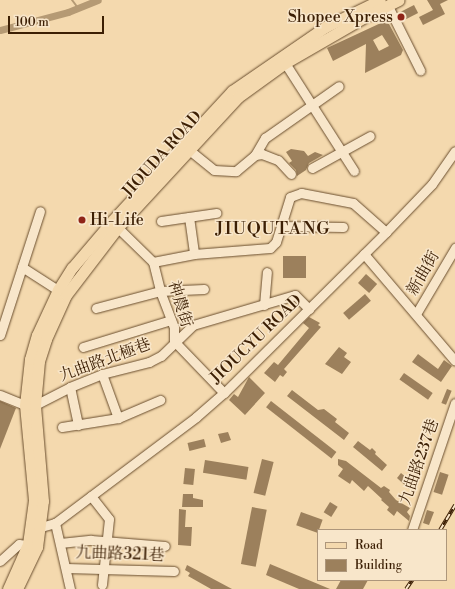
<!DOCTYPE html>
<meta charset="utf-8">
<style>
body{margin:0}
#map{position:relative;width:455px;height:589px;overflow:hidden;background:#f4d9ae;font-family:"Libre Bodoni","Noto Serif TC",serif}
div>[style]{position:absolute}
.stream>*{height:2px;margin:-1px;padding:0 1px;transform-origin:1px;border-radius:1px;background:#b59a74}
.canal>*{height:7px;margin:-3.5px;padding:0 3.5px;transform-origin:3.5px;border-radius:3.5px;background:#b59a74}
.building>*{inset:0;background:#9c805c;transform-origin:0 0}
.roads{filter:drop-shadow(0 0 1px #6a4e2e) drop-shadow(0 0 1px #6a4e2e)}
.minor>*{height:9px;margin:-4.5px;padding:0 4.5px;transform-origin:4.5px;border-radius:4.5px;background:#f8e6ca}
.major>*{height:11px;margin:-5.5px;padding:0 5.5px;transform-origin:5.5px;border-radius:5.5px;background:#f4d9ae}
.rail>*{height:3.5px;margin-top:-1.75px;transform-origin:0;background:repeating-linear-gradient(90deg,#f8e6ca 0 6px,#3c1f04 0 12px);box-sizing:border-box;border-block:1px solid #3c1f04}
.dots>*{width:11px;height:11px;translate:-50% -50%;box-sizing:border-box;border:2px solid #f8e6ca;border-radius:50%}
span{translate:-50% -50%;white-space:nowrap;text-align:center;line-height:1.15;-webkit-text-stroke:3px #f8e6ca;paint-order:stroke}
.poi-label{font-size:16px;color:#3c1f04}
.right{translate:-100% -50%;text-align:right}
.left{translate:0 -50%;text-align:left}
.street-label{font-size:16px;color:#3c1f04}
.quarter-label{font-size:18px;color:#3c1f04;letter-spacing:1px}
.legend{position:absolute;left:317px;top:529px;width:130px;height:52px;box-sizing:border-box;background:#f8e6ca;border:1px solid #ad967b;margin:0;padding:5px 7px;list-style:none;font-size:12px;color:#3c1f04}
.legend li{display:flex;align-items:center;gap:8px;height:20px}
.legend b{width:20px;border:1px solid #ad967b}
.scale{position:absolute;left:8px;top:16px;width:96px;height:18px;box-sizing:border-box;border:2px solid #3c1f04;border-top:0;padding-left:5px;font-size:12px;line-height:14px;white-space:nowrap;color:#3c1f04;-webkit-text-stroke:3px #f8e6ca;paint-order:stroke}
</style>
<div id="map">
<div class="stream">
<i style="left:72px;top:0;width:10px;rotate:53deg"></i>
</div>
<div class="canal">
<i style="left:0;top:30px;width:70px;rotate:-14.8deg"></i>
<i style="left:68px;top:12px;width:32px;rotate:-22deg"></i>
</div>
<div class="building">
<i style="clip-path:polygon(427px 0,448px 0,440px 4px,445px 14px,423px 25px,419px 17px,433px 10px)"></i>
<i style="left:414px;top:5px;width:9px;height:17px;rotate:63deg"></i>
<i style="clip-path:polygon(evenodd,383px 22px,389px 24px,403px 50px,401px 55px,365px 73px,366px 44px,333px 61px,327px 48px,383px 22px,382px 35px,389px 46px,379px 51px,373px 40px,382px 35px)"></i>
<i style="clip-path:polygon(291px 149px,304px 151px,308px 156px,315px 152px,323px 155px,309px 163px,306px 170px,297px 176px,296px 170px,289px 163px,292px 161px,286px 152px)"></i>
<i style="left:283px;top:256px;width:23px;height:22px"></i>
<i style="left:366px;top:274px;width:15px;height:12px;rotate:42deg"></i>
<i style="left:365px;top:294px;width:9px;height:29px;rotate:49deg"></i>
<i style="clip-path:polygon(309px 317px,320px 323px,318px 325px,321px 327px,284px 369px,287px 372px,283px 377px,280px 375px,275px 382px,264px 373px,274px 362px,278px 365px,309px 328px,303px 323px)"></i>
<i style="clip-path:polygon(339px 347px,347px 353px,344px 357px,351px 362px,342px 374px,325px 364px)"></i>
<i style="clip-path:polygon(418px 354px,438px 369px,444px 360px,452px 366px,441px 382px,412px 362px)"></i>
<i style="left:404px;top:373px;width:35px;height:8px;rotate:35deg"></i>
<i style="clip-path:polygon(249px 377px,265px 393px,245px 415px,229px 400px,234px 394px,238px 397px)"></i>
<i style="left:447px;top:389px;width:5px;height:15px;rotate:22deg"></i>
<i style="clip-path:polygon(292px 390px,318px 410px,324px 409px,337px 419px,335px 422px,349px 433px,344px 440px,287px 396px)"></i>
<i style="clip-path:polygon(0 401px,16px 408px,0 449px)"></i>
<i style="left:271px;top:401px;width:83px;height:8px;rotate:38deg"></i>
<i style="clip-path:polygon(228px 432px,231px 440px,221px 443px,218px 434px)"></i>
<i style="left:204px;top:439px;width:8px;height:17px;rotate:76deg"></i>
<i style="clip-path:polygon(358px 441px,370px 450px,372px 448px,376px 452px,375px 454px,387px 465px,382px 471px,353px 447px)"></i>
<i style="left:262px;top:459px;width:12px;height:35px;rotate:14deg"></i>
<i style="clip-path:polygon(338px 459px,346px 461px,381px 488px,384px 486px,390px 490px,389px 492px,396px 500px,410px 508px,407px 512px,410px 516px,409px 521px,397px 511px,394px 516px,387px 510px,389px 507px,381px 500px,382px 499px,368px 486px,364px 491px,352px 480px,350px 484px,338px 476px,343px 469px,338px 465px)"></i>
<i style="left:205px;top:460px;width:44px;height:13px;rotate:9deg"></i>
<i style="left:185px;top:468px;width:10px;height:16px;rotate:6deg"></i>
<i style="left:440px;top:472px;width:9px;height:21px;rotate:18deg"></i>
<i style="clip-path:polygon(401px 473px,413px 483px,409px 489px,397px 478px)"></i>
<i style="clip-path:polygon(183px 494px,193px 494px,193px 498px,203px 500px,203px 507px,182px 507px)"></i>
<i style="left:330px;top:502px;width:9px;height:12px;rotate:32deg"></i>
<i style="left:252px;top:507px;width:15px;height:58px;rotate:11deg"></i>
<i style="clip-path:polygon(179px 509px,186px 510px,185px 527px,192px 527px,191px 546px,178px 545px)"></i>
<i style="clip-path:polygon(427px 510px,434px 512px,429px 525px,423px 523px)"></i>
<i style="left:301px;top:512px;width:23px;height:14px;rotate:20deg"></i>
<i style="clip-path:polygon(270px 564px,330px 589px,299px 589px,266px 575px)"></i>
<i style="clip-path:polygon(187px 565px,232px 589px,211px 589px,188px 576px,190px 573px,185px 570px)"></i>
<i style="clip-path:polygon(341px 580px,368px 580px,363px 589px,336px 589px)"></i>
</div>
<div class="roads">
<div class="minor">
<i style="left:388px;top:6px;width:72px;rotate:63.4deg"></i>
<i style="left:285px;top:63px;width:128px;rotate:57.4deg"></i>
<i style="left:188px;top:149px;width:33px;rotate:39deg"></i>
<i style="left:214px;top:170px;width:22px;rotate:3deg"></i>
<i style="left:236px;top:171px;width:25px;rotate:-40deg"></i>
<i style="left:255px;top:155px;width:7px;rotate:-8deg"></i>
<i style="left:262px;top:154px;width:17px;rotate:21deg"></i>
<i style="left:278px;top:160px;width:19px;rotate:47deg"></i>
<i style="left:255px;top:155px;width:20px;rotate:-60deg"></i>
<i style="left:265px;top:138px;width:90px;rotate:-35.1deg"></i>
<i style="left:312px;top:168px;width:66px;rotate:-28.9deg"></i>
<i style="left:189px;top:217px;width:37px;rotate:82deg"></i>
<i style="left:161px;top:221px;width:56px;rotate:-8.3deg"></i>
<i style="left:113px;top:223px;width:56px;rotate:44.3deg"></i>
<i style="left:153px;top:262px;width:30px;rotate:76deg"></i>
<i style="left:160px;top:291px;width:39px;rotate:69deg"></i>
<i style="left:174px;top:327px;width:14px;rotate:90deg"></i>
<i style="left:174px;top:341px;width:72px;rotate:46.1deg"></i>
<i style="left:281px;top:226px;width:62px;rotate:0.9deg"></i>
<i style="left:364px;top:254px;width:140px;rotate:49.6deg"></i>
<i style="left:153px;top:262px;width:42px;rotate:-11deg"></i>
<i style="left:194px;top:254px;width:76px;rotate:-4.5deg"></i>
<i style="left:270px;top:248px;width:8px;rotate:-45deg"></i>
<i style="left:276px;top:242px;width:47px;rotate:-72.7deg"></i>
<i style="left:290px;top:197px;width:12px;rotate:-20deg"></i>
<i style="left:301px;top:193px;width:53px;rotate:10.9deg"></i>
<i style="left:353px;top:203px;width:44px;rotate:41.3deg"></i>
<i style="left:22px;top:267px;width:43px;rotate:32.6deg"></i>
<i style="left:264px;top:305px;width:33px;rotate:-85deg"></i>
<i style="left:96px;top:308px;width:66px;rotate:-14.9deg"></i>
<i style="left:160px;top:291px;width:44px;rotate:-2.6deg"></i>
<i style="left:416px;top:314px;width:77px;rotate:-59.4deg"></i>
<i style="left:0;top:335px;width:130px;rotate:-72.1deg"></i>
<i style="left:83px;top:347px;width:92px;rotate:-17.1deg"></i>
<i style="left:102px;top:374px;width:47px;rotate:70deg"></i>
<i style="left:70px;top:387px;width:39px;rotate:78deg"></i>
<i style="left:0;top:395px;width:27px;rotate:22deg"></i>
<i style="left:25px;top:405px;width:10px"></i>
<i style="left:35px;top:405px;width:39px;rotate:-27deg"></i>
<i style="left:70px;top:387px;width:35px;rotate:-22deg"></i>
<i style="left:102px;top:374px;width:49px;rotate:-14.3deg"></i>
<i style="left:149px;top:362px;width:13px;rotate:-27deg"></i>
<i style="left:161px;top:356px;width:45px;rotate:-44.1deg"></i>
<i style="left:193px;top:325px;width:106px;rotate:-16.4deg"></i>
<i style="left:295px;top:295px;width:20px;rotate:45deg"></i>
<i style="left:62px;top:427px;width:57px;rotate:-9.1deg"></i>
<i style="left:118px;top:418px;width:46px;rotate:-23.2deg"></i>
<i style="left:91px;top:496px;width:29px;rotate:52deg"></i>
<i style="left:109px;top:519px;width:66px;rotate:96.1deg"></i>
<i style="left:55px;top:523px;width:68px;rotate:77.2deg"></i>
<i style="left:33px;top:526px;width:8px;rotate:7deg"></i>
<i style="left:41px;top:527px;width:15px;rotate:-16deg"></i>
<i style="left:55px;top:523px;width:176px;rotate:-36.9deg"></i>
<i style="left:196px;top:417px;width:37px;rotate:-41deg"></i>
<i style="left:224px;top:393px;width:228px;rotate:-44.8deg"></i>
<i style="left:386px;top:232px;width:66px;rotate:-46.2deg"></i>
<i style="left:432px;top:184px;width:40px;rotate:-55.1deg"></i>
<i style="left:412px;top:530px;width:134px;rotate:-71.3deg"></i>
<i style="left:60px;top:543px;width:31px;rotate:-6deg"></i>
<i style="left:91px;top:540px;width:74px;rotate:4.6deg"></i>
<i style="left:0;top:561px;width:25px;rotate:-42deg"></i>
<i style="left:19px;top:544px;width:15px;rotate:8deg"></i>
<i style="left:66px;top:568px;width:108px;rotate:1.6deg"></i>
</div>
<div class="major">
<i style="left:8px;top:589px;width:49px;rotate:-66deg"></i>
<i style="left:28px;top:544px;width:44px;rotate:-82.2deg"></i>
<i style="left:34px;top:500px;width:95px;rotate:-95.4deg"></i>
<i style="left:25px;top:405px;width:46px;rotate:-83.8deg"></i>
<i style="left:30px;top:359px;width:25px;rotate:-74deg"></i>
<i style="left:37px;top:335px;width:50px;rotate:-65deg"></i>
<i style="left:58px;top:290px;width:26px;rotate:-58deg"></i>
<i style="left:72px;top:268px;width:62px;rotate:-49.6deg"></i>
<i style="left:112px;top:221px;width:177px;rotate:-47.3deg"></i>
<i style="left:232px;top:91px;width:113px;rotate:-34.5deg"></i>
<i style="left:325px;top:27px;width:61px;rotate:-26.1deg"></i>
<i style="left:17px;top:589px;width:47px;rotate:-64.5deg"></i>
<i style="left:37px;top:547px;width:46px;rotate:-82.6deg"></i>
<i style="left:43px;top:501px;width:96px;rotate:-94.8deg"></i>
<i style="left:35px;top:405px;width:44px;rotate:-84.8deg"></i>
<i style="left:39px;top:361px;width:23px;rotate:-72deg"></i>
<i style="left:46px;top:339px;width:48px;rotate:-65.6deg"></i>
<i style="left:66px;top:295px;width:86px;rotate:-52.6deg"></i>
<i style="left:118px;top:227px;width:177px;rotate:-47.3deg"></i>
<i style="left:238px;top:97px;width:58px;rotate:-35.9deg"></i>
<i style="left:285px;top:63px;width:96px;rotate:-30deg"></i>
<i style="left:368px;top:15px;width:34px;rotate:-26deg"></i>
</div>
</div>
<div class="rail">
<i style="left:440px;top:530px;width:29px;rotate:-59deg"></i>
<i style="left:406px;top:589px;width:11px;rotate:-56deg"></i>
</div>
<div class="dots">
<i style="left:401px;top:17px;background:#8f2418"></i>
<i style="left:82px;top:220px;background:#8f2418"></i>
</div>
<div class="poi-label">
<span class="right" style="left:393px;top:17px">Shopee Xpress</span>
<span class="left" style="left:90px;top:220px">Hi-Life</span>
</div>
<div class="street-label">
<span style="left:162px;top:154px;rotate:-48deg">JIOUDA ROAD</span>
<span style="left:423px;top:273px;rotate:-60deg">新曲街</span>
<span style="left:180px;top:304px;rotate:73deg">神農街</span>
<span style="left:256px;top:339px;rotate:-44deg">JIOUCYU ROAD</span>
<span style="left:105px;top:360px;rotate:-20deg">九曲路北極巷</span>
<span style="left:419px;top:462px;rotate:-71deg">九曲路237巷</span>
<span style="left:120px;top:554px;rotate:2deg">九曲路321巷</span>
</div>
<div class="quarter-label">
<span style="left:273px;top:229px">JIUQUTANG</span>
</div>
<ul class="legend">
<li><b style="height:5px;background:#f4d9ae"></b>Road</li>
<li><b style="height:11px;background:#9c805c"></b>Building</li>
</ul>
<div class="scale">100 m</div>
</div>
